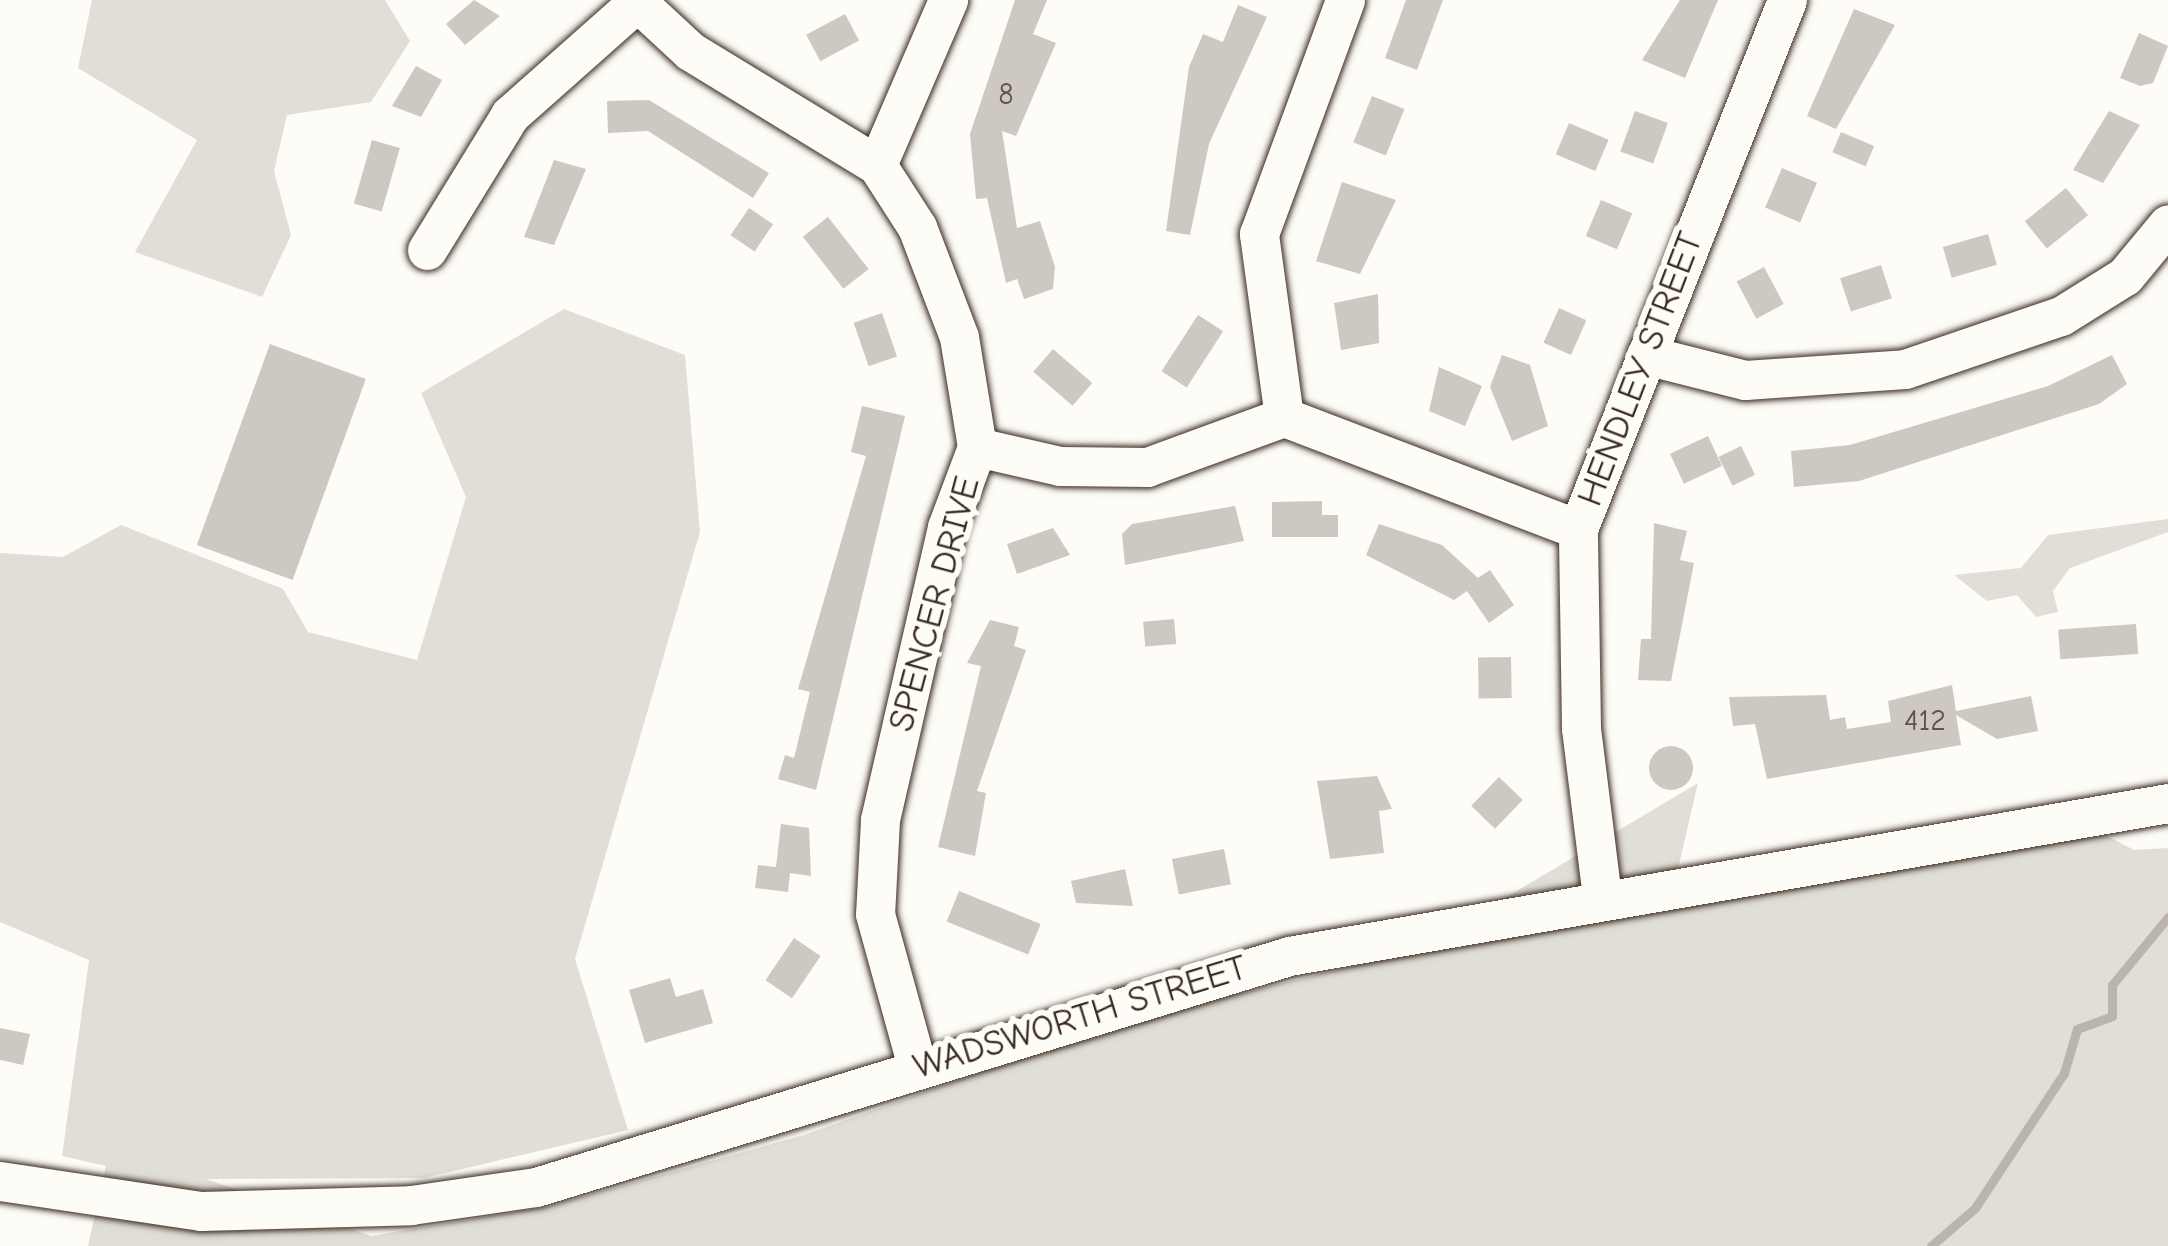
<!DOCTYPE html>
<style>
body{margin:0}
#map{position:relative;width:2168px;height:1246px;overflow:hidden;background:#fdfcf7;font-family:"Comic Neue",sans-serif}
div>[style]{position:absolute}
.green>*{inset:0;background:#e1ded7}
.stream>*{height:9px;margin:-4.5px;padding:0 4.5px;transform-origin:4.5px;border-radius:4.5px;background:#bbb4ad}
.building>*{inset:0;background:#cdc8c2;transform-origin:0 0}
.round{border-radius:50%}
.roads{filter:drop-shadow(0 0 3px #3b2a1e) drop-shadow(0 0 3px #3b2a1e)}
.minor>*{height:39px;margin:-19.5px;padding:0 19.5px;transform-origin:19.5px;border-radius:19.5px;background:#fdfcf7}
span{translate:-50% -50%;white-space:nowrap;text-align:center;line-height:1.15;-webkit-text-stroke:12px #fdfcf7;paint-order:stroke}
.number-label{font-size:30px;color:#605247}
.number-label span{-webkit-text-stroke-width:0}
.street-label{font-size:36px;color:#3b2a1e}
</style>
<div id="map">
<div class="green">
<i style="clip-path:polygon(92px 0,385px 0,410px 41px,371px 102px,287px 115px,274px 171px,291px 235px,262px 297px,135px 252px,197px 140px,78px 68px)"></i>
<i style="clip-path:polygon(564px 309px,685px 355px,700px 532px,575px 959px,628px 1130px,424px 1178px,206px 1179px,371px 1236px,546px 1207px,804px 1135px,1122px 1022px,1416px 951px,1698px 783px,1674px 886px,2103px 834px,2134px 850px,2168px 848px,2168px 1246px,88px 1246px,106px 1166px,62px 1156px,89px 960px,0 922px,0 553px,63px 557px,121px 525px,283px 589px,308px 632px,417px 660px,466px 497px,421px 393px)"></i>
<i style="clip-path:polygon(2168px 519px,2168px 532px,2070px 568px,2053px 591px,2058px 612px,2036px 617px,2017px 595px,1987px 601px,1954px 575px,2021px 568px,2048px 535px)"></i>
</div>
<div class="stream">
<i style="left:1931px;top:1246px;width:58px;rotate:-40.8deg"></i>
<i style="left:1975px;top:1208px;width:162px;rotate:-56.6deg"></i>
<i style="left:2064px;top:1073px;width:46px;rotate:-73.5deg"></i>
<i style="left:2077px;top:1029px;width:37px;rotate:-20deg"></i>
<i style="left:2112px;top:1016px;width:31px;rotate:-90deg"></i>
<i style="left:2112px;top:985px;width:88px;rotate:-50.5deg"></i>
</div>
<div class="building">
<i style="clip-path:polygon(474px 0,500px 16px,465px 45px,446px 24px)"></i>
<i style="clip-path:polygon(1015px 0,1047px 0,1033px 34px,1056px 43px,1016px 136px,1002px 131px,1017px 228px,1040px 221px,1055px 267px,1053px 289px,1024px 299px,1017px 279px,1006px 283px,987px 198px,976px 199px,970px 134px)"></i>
<i style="clip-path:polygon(1406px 0,1443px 0,1417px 70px,1385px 58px)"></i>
<i style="clip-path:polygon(1680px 0,1718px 0,1685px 78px,1642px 60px)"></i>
<i style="clip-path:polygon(1238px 5px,1267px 17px,1209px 144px,1190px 235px,1166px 231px,1189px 67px,1203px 34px,1223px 42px)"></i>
<i style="clip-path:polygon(1854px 9px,1895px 25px,1836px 129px,1807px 116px)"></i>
<i style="left:845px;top:14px;width:30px;height:44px;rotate:62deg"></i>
<i style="clip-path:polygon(2139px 33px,2168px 46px,2153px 83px,2140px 86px,2120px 78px)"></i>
<i style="clip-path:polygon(416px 66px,442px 80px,421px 117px,392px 106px)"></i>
<i style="left:1372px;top:96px;width:35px;height:50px;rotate:22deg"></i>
<i style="clip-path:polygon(649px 100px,769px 173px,753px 198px,648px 131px,608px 133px,607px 101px)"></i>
<i style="left:1635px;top:111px;width:35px;height:43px;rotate:20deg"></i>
<i style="clip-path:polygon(2109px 111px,2140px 125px,2103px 183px,2073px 170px)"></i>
<i style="left:1569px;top:123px;width:43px;height:34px;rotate:23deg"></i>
<i style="left:1841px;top:132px;width:36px;height:22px;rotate:23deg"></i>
<i style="left:372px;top:140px;width:29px;height:66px;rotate:16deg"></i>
<i style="clip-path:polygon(554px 160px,586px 169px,554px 245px,524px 237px)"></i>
<i style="left:1782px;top:168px;width:38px;height:43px;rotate:23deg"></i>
<i style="clip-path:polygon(1342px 182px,1396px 200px,1360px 274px,1316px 261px)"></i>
<i style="left:2066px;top:188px;width:35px;height:53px;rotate:51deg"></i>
<i style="left:1601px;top:200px;width:34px;height:39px;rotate:23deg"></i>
<i style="left:749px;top:208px;width:29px;height:33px;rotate:34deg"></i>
<i style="left:828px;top:217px;width:66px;height:32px;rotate:52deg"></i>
<i style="left:1988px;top:234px;width:32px;height:47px;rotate:74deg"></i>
<i style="left:1881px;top:265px;width:35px;height:43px;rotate:72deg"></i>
<i style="left:1764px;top:267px;width:42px;height:31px;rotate:62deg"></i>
<i style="clip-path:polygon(1378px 294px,1379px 343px,1341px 350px,1334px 303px)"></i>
<i style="left:1559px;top:308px;width:30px;height:38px;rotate:24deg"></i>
<i style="left:882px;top:313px;width:46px;height:30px;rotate:71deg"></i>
<i style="left:1198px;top:315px;width:30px;height:67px;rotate:33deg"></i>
<i style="left:270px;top:344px;width:102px;height:214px;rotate:20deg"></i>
<i style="left:1053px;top:349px;width:52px;height:30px;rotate:41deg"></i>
<i style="clip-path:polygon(1502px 355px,1530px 365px,1548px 426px,1512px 441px,1490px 387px)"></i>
<i style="clip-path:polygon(2112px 355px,2127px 384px,2099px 404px,1859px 481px,1794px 487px,1791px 451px,1850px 445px,2048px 386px)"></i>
<i style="clip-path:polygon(1439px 367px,1482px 386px,1465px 426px,1429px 411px)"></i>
<i style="clip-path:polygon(862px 406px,905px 416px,816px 790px,778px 779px,785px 755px,794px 758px,810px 692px,798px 689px,866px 456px,851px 452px)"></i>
<i style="left:1708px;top:436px;width:33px;height:42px;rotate:65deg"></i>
<i style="left:1741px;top:446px;width:32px;height:25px;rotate:64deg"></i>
<i style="clip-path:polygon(1322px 501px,1322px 515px,1338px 515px,1338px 537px,1272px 537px,1272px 502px)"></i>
<i style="clip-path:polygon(1235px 506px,1244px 541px,1125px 565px,1122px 534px,1132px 524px)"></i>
<i style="clip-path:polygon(1654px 523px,1687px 531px,1680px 560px,1694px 563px,1671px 681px,1638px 680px,1641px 639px,1651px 639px)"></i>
<i style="clip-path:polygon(1379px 524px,1442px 545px,1478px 578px,1490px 570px,1514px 605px,1489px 623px,1467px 591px,1454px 600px,1366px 555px)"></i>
<i style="clip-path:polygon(1053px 528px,1070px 555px,1017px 574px,1007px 544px)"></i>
<i style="left:1174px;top:619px;width:25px;height:31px;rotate:85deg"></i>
<i style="clip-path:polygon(990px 620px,1019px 627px,1014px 646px,1026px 650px,977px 791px,986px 793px,975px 856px,938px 847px,981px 666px,967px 663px)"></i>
<i style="left:2136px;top:624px;width:30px;height:78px;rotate:86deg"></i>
<i style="left:1511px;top:657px;width:41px;height:33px;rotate:89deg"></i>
<i style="clip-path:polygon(1952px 685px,1956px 711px,2031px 696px,2038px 731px,1997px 739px,1956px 715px,1961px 745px,1767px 779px,1755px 724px,1733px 726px,1729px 697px,1826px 695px,1830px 720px,1845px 717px,1847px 729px,1891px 722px,1888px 701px)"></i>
<i class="round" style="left:1649px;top:746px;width:44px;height:44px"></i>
<i style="clip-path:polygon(1377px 776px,1392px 809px,1379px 811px,1384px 853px,1330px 859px,1317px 781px)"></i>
<i style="left:1499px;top:777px;width:33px;height:40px;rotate:44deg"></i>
<i style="clip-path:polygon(781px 824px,809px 828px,811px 876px,790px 873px,788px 892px,755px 888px,758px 865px,776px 867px)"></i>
<i style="left:1224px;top:849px;width:36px;height:53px;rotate:79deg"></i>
<i style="clip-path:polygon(1125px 869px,1133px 906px,1076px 903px,1071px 881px)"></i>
<i style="left:959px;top:891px;width:88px;height:33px;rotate:22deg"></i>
<i style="left:794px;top:938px;width:32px;height:51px;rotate:34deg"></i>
<i style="clip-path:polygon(670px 978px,676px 997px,703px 989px,713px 1023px,645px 1043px,629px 990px)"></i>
<i style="clip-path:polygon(0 1028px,30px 1034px,23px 1065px,0 1060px)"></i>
</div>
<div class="roads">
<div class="minor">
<i style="left:635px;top:0;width:75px;rotate:42.8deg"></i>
<i style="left:690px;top:51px;width:219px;rotate:31.4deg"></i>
<i style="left:877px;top:165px;width:74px;rotate:57.2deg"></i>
<i style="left:917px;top:227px;width:118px;rotate:69.1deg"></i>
<i style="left:959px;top:337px;width:111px;rotate:80.7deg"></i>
<i style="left:977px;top:447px;width:85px;rotate:110.6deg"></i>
<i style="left:947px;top:527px;width:301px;rotate:102.9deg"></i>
<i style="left:880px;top:820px;width:94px;rotate:93deg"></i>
<i style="left:875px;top:914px;width:158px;rotate:74.6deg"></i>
<i style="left:877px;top:165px;width:180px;rotate:-66.7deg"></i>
<i style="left:427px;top:250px;width:158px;rotate:-58.4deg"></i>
<i style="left:510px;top:115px;width:167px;rotate:-41.6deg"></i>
<i style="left:1646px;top:355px;width:102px;rotate:14.2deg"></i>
<i style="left:1745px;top:380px;width:160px;rotate:-3.9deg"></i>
<i style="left:1905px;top:369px;width:165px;rotate:-18.8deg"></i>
<i style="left:2061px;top:316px;width:75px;rotate:-32deg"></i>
<i style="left:2125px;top:276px;width:67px;rotate:-50.4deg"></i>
<i style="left:1284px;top:417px;width:185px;rotate:-97.8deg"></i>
<i style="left:1259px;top:234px;width:249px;rotate:-69.8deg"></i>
<i style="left:977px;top:447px;width:85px;rotate:12.9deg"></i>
<i style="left:1060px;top:466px;width:87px;rotate:0.7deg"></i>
<i style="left:1147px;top:467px;width:146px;rotate:-20.1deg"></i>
<i style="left:1284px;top:417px;width:315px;rotate:20.9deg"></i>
<i style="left:1602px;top:897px;width:170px;rotate:-97.1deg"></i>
<i style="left:1581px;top:728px;width:199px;rotate:-90.9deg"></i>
<i style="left:1578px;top:529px;width:569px;rotate:-68.44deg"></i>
<i style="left:0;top:1181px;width:203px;rotate:8.5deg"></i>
<i style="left:201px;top:1211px;width:210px;rotate:-1.6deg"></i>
<i style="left:411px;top:1205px;width:126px;rotate:-8.2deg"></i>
<i style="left:536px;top:1187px;width:788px;rotate:-17.05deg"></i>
<i style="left:1289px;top:956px;width:892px;rotate:-9.87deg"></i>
</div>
</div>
<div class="number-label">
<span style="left:1006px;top:95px">8</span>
<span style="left:1925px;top:721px">412</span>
</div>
<div class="street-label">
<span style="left:1640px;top:369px;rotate:-69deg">HENDLEY STREET</span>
<span style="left:934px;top:604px;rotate:-75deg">SPENCER DRIVE</span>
<span style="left:1080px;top:1017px;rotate:-17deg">WADSWORTH STREET</span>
</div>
</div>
